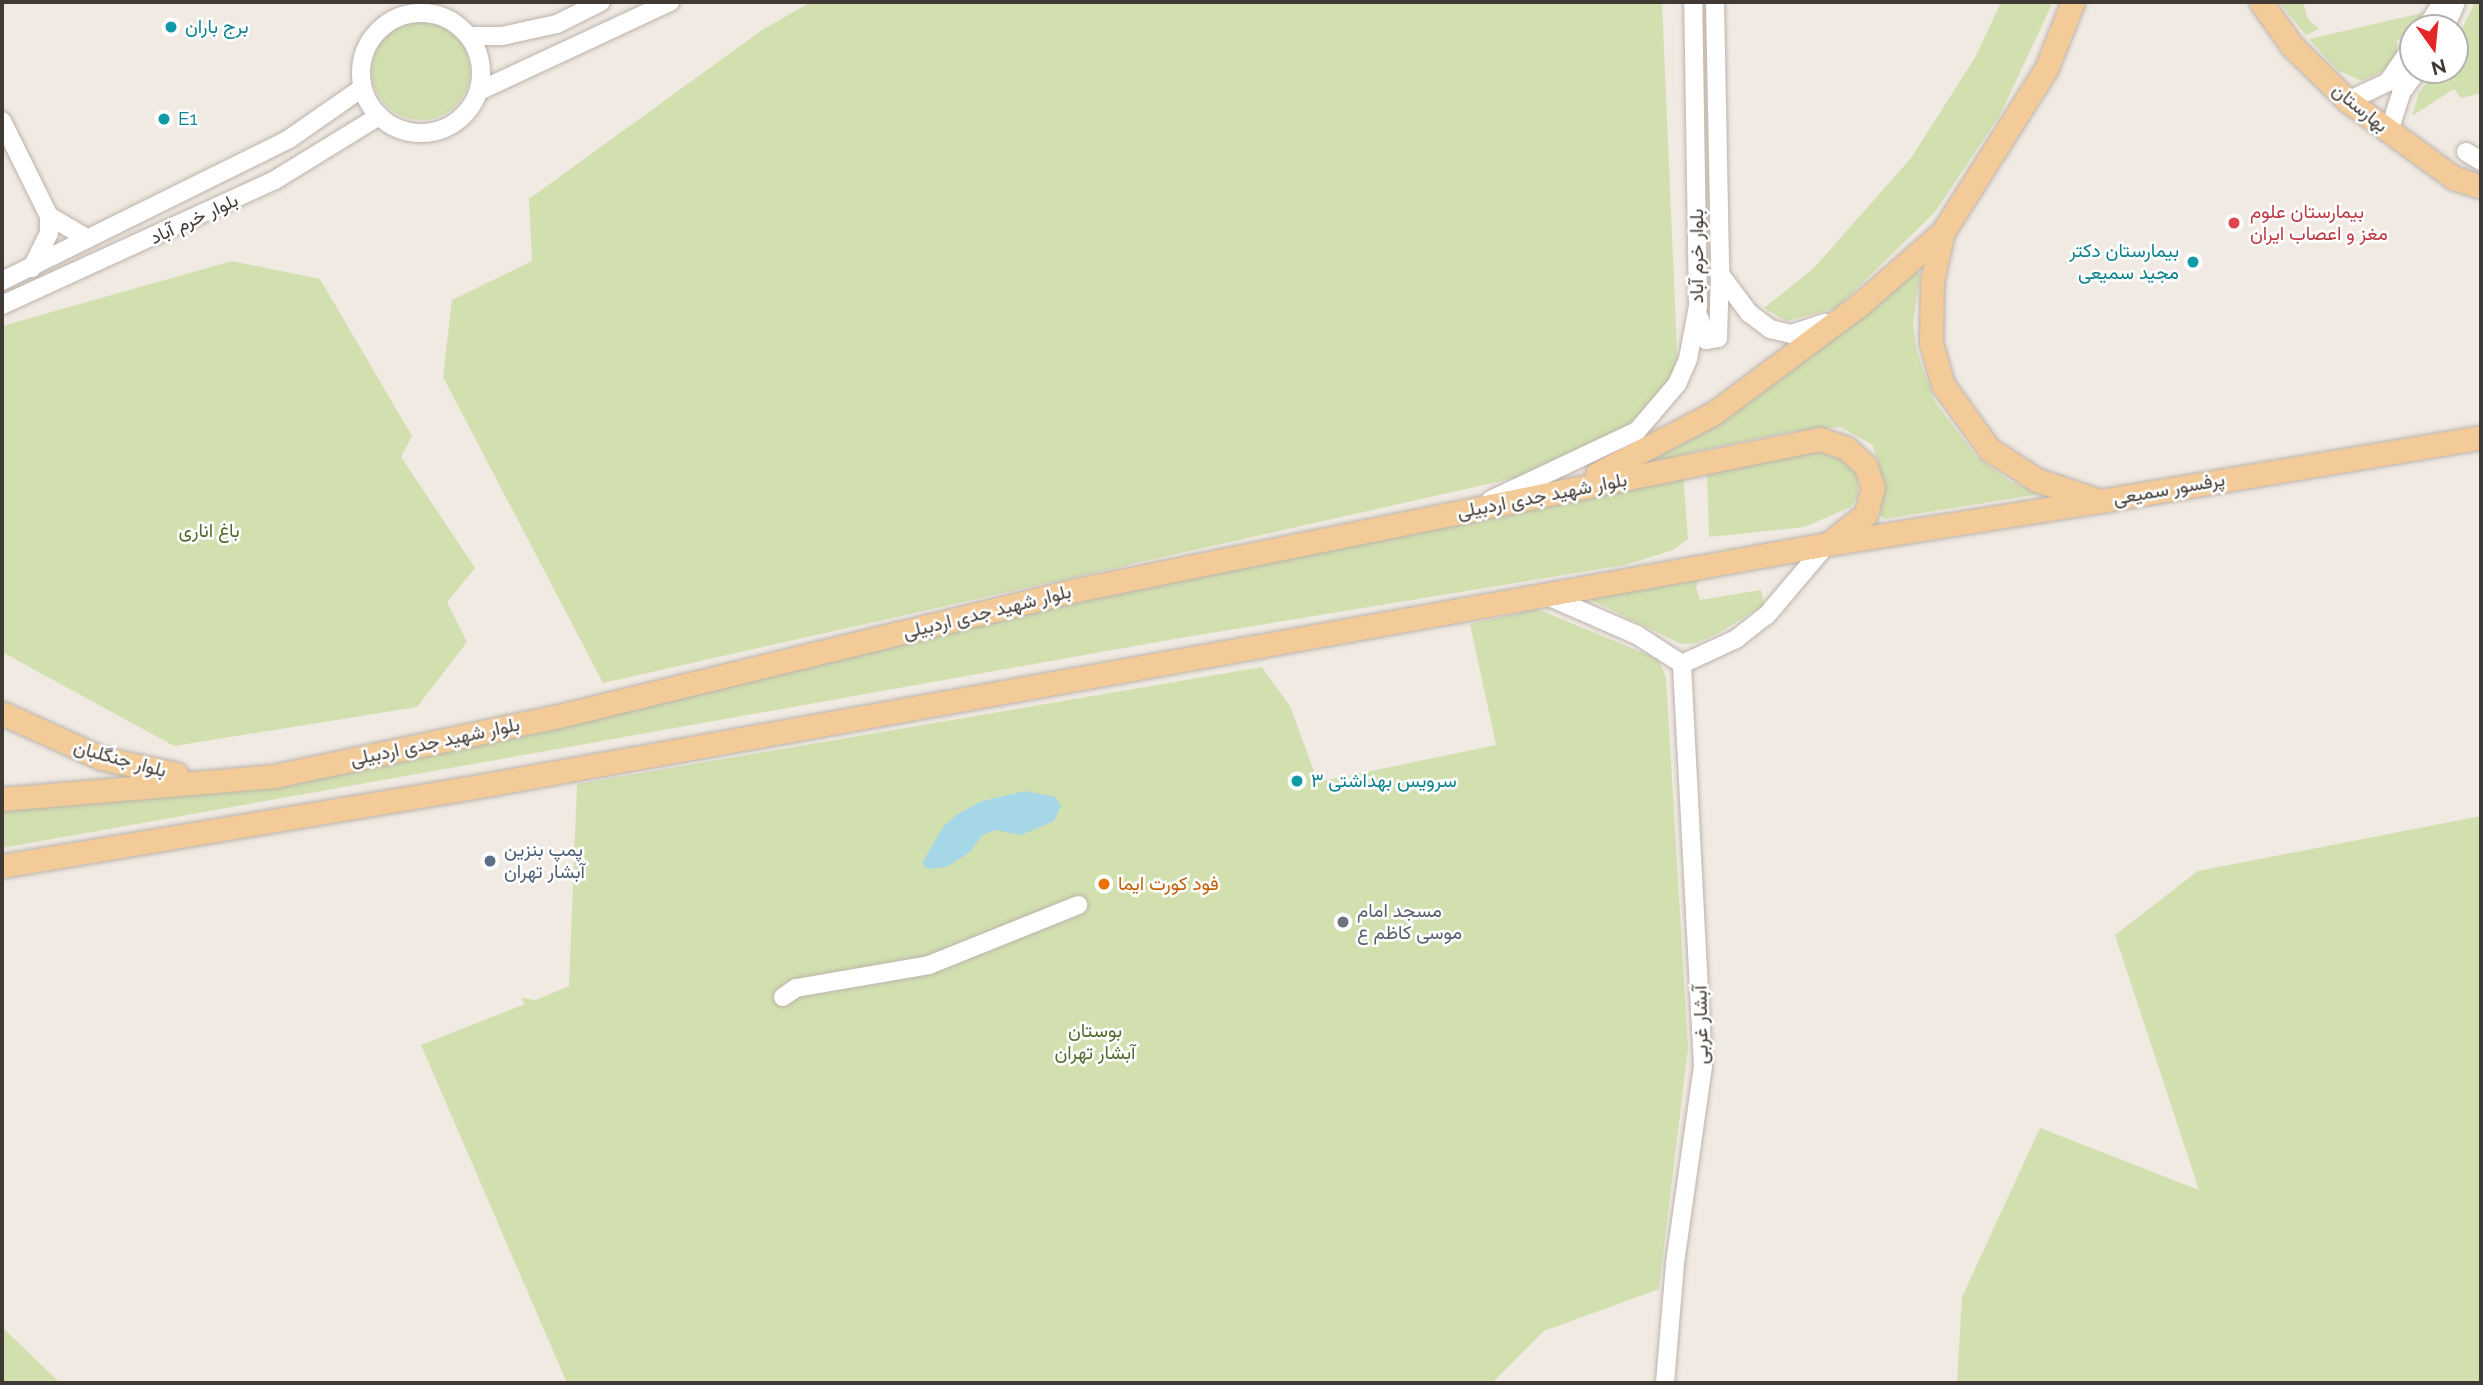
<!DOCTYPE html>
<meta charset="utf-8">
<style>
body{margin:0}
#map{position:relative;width:2483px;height:1385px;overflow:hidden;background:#f0eae3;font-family:Raleway,Vazirmatn,sans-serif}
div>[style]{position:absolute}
.green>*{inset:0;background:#d2e0b0}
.round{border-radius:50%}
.water>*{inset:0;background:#a5d7e7}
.roads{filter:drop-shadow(0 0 2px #bdb3aa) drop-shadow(0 0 2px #bdb3aa)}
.minor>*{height:18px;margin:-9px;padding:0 9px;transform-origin:9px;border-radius:9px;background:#fff}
.minor>.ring{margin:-9px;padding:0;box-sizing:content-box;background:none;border:18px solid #fff;border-radius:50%}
.major>*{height:23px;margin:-11.5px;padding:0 11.5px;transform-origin:11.5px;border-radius:11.5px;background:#f3cb99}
.dots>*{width:19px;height:19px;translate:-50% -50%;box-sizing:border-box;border:4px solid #fff;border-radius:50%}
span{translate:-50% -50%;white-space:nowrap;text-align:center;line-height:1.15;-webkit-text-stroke:5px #fff;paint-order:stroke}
.culture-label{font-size:19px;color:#0d838f}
.left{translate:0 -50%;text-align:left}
.right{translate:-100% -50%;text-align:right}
.street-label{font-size:19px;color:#413a34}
.health-label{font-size:19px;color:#be3a42}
.park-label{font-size:19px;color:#4f6c2e}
.service-label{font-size:19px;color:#4e5e75}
.food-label{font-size:19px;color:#c56008}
.worship-label{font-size:19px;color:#5b616d}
.frame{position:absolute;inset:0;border:4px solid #413a34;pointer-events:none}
.north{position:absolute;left:2399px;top:14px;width:70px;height:70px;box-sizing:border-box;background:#fff;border:2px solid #b3b0ae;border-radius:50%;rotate:165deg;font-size:19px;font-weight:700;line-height:28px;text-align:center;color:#413a34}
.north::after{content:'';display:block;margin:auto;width:24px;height:32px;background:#e32729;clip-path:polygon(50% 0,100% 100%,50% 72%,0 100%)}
</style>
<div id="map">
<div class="green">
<i style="clip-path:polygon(811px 2px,1662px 2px,1678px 375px,1644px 421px,1568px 466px,603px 683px,443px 377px,452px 300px,532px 261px,529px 199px,762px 30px)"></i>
<i style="clip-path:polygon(2001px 2px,2053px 2px,2000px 115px,1935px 212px,1837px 308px,1786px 321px,1764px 308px,1814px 268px,1911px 158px,1976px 56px)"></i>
<i style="clip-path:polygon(2279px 2px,2303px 2px,2308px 19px,2319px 29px,2306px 35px)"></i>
<i style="clip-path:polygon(2475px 2px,2481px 2px,2481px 93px,2461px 98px,2454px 89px,2412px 116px,2419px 92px,2437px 70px,2455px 70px,2455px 43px)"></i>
<i style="clip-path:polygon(2422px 13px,2423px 18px,2397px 41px,2397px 57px,2390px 68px,2362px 81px,2337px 70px,2309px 39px)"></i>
<i class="round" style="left:372px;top:22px;width:98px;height:98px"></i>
<i style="clip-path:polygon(232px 261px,320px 279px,412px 436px,401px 457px,475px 568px,447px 602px,467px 642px,417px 707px,174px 746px,2px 652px,2px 326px)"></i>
<i style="clip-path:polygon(1915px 267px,1920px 275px,1913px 323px,1917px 352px,1935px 402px,1977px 457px,2010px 481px,2040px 494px,1884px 519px,1880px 515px,1883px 482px,1873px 445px,1840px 427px,1789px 432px,1697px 451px,1589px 481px,1751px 401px,1849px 327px)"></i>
<i style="clip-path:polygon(1815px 450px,1847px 462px,1858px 479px,1858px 495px,1851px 507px,1804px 527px,1709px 537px,1707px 472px)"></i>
<i style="clip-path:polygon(1683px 475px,1688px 539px,1673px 550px,1625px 565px,1174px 639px,2px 848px,2px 807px,171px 793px)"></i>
<i style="clip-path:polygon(1699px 579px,1696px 587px,1700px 600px,1761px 590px,1764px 605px,1717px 634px,1696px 643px,1681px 644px,1583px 596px)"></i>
<i style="clip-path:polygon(1537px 609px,1658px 659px,1666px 677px,1688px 1048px,1659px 1289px,1544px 1331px,1492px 1383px,567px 1383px,421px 1045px,525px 1004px,521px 998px,536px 1000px,569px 986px,577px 784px,1262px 667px,1290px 706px,1318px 782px,1496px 745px,1470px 624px)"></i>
<i style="clip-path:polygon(2481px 816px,2481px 1383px,1957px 1383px,1962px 1297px,2040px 1128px,2199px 1190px,2115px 935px,2198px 871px)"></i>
<i style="clip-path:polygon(2px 1327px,60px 1383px,2px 1383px)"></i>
</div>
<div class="water">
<i style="clip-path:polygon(1026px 791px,1055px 797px,1061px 806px,1054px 821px,1021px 835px,996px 830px,982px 835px,970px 852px,947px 867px,928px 869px,922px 863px,943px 827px,956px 815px,982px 801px)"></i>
</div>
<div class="roads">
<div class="minor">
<i style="left:1715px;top:2px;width:272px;rotate:88.9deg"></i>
<i style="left:1720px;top:274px;width:49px;rotate:53.4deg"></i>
<i style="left:1749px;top:313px;width:26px;rotate:37deg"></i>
<i style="left:1770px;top:329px;width:22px;rotate:13deg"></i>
<i style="left:1791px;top:334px;width:36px;rotate:-18deg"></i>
<i class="ring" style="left:361px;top:13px;width:102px;height:102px"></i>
<i style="left:2426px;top:28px;width:31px;rotate:-58deg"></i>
<i style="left:2445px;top:28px;width:28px;rotate:-67deg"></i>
<i style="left:469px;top:36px;width:33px"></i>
<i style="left:502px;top:36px;width:56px;rotate:-12.3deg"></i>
<i style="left:557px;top:24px;width:49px;rotate:-26.6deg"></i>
<i style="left:479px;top:91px;width:211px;rotate:-25deg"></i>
<i style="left:2348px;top:101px;width:44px;rotate:-25.4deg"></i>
<i style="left:2388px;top:82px;width:45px;rotate:-56deg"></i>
<i style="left:2px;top:121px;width:106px;rotate:63.7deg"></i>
<i style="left:49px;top:216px;width:17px;rotate:90deg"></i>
<i style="left:49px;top:233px;width:39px;rotate:116deg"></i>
<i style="left:2389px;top:131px;width:40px;rotate:-72deg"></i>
<i style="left:2401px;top:93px;width:29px;rotate:-54deg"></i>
<i style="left:2466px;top:152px;width:17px;rotate:31deg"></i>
<i style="left:49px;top:216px;width:45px;rotate:30.5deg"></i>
<i style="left:2px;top:281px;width:320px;rotate:-26.3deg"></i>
<i style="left:289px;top:139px;width:89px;rotate:-34.9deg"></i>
<i style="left:2px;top:305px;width:300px;rotate:-24.6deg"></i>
<i style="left:275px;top:180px;width:122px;rotate:-31.6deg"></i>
<i style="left:1699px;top:317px;width:24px;rotate:73deg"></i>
<i style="left:1706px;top:340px;width:12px;rotate:-9deg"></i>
<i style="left:1718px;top:338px;width:64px;rotate:-88.2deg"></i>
<i style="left:1491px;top:500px;width:161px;rotate:-25.3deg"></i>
<i style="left:1637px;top:431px;width:62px;rotate:-49.6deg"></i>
<i style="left:1677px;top:384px;width:27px;rotate:-66deg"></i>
<i style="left:1688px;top:359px;width:54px;rotate:-79.3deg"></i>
<i style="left:1698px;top:306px;width:304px;rotate:-90.9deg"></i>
<i style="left:1545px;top:595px;width:100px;rotate:23.5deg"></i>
<i style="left:1637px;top:635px;width:54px;rotate:32.8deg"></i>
<i style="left:1682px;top:664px;width:60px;rotate:-24.8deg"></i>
<i style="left:1736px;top:639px;width:39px;rotate:-38deg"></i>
<i style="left:1767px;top:615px;width:93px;rotate:-49.8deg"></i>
<i style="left:783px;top:997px;width:16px;rotate:-35deg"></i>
<i style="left:796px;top:988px;width:135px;rotate:-9.8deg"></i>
<i style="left:929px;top:965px;width:161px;rotate:-21.9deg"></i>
<i style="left:1665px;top:1383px;width:120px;rotate:-85.2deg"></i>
<i style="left:1675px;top:1263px;width:199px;rotate:-81.9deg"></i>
<i style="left:1703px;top:1066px;width:403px;rotate:-93deg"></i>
</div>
<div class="major">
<i style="left:2073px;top:2px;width:72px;rotate:111.9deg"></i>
<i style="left:2046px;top:69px;width:193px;rotate:122.3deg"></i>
<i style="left:1943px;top:232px;width:50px;rotate:102.7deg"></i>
<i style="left:1932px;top:281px;width:62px;rotate:90.9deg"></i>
<i style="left:1931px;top:343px;width:44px;rotate:74.1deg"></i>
<i style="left:1943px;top:385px;width:79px;rotate:54.3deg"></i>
<i style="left:1989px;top:449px;width:57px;rotate:32.9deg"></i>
<i style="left:2037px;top:480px;width:66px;rotate:18.4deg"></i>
<i style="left:2100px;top:501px;width:386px;rotate:-9.5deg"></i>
<i style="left:2261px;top:2px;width:54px;rotate:54.8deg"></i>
<i style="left:2292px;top:46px;width:78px;rotate:44.5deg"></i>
<i style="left:2348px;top:101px;width:131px;rotate:36deg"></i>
<i style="left:2454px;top:178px;width:28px;rotate:18deg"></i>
<i style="left:1597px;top:474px;width:132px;rotate:-27.5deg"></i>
<i style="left:1714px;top:413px;width:181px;rotate:-36.7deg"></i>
<i style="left:1859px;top:305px;width:111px;rotate:-41deg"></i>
<i style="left:2px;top:713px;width:109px;rotate:24.4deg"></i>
<i style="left:101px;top:758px;width:77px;rotate:12deg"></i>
<i style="left:2px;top:799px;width:273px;rotate:-4.8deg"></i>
<i style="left:274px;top:776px;width:291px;rotate:-11.9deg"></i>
<i style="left:559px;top:716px;width:532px;rotate:-13.7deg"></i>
<i style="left:1076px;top:590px;width:759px;rotate:-11.47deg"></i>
<i style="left:1820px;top:439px;width:28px;rotate:19deg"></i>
<i style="left:1846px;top:448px;width:25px;rotate:42deg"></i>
<i style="left:1865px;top:465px;width:23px;rotate:70deg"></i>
<i style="left:1873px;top:487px;width:28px;rotate:105deg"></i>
<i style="left:1866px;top:514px;width:42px;rotate:141.8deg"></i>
<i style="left:2px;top:866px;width:496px;rotate:-9.5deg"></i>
<i style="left:491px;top:784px;width:1357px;rotate:-10.18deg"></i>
<i style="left:1827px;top:544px;width:276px;rotate:-9deg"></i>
</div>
</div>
<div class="dots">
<i style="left:171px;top:27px;background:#0f9aa8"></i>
<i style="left:164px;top:119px;background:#0f9aa8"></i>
<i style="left:2234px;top:223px;background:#e0444e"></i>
<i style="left:2193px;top:262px;background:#0f9aa8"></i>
<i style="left:1297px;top:781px;background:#0f9aa8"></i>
<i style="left:490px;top:861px;background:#5c6f8a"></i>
<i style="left:1104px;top:884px;background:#e8710a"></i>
<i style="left:1343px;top:922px;background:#6b7280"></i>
</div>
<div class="culture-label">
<span class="left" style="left:185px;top:27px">برج باران</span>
<span class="left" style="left:178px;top:119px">E1</span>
<span class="right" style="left:2179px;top:262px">بیمارستان دکتر<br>مجید سمیعی</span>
<span class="left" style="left:1311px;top:781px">سرویس بهداشتی ۳</span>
</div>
<div class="street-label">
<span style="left:2360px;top:108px;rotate:39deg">بهارستان</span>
<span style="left:194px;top:219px;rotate:-25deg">بلوار خرم آباد</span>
<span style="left:1697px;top:256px;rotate:-90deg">بلوار خرم آباد</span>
<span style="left:2169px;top:489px;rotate:-10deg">پرفسور سمیعی</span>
<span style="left:1542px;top:496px;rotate:-11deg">بلوار شهید جدی اردبیلی</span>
<span style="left:987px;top:612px;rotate:-14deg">بلوار شهید جدی اردبیلی</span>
<span style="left:435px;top:742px;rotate:-12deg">بلوار شهید جدی اردبیلی</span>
<span style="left:120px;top:759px;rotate:15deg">بلوار جنگلبان</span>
<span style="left:1701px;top:1025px;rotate:-91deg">آبشار غربی</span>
</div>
<div class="health-label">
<span class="left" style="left:2250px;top:223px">بیمارستان علوم<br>مغز و اعصاب ایران</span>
</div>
<div class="park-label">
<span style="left:209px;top:531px">باغ اناری</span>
<span style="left:1095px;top:1042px">بوستان<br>آبشار تهران</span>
</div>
<div class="service-label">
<span class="left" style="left:504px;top:861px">پمپ بنزین<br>آبشار تهران</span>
</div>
<div class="food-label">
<span class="left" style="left:1118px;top:884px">فود کورت ایما</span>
</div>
<div class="worship-label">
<span class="left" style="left:1357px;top:922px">مسجد امام<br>موسی کاظم ع</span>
</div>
<div class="frame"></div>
<div class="north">N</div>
</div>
